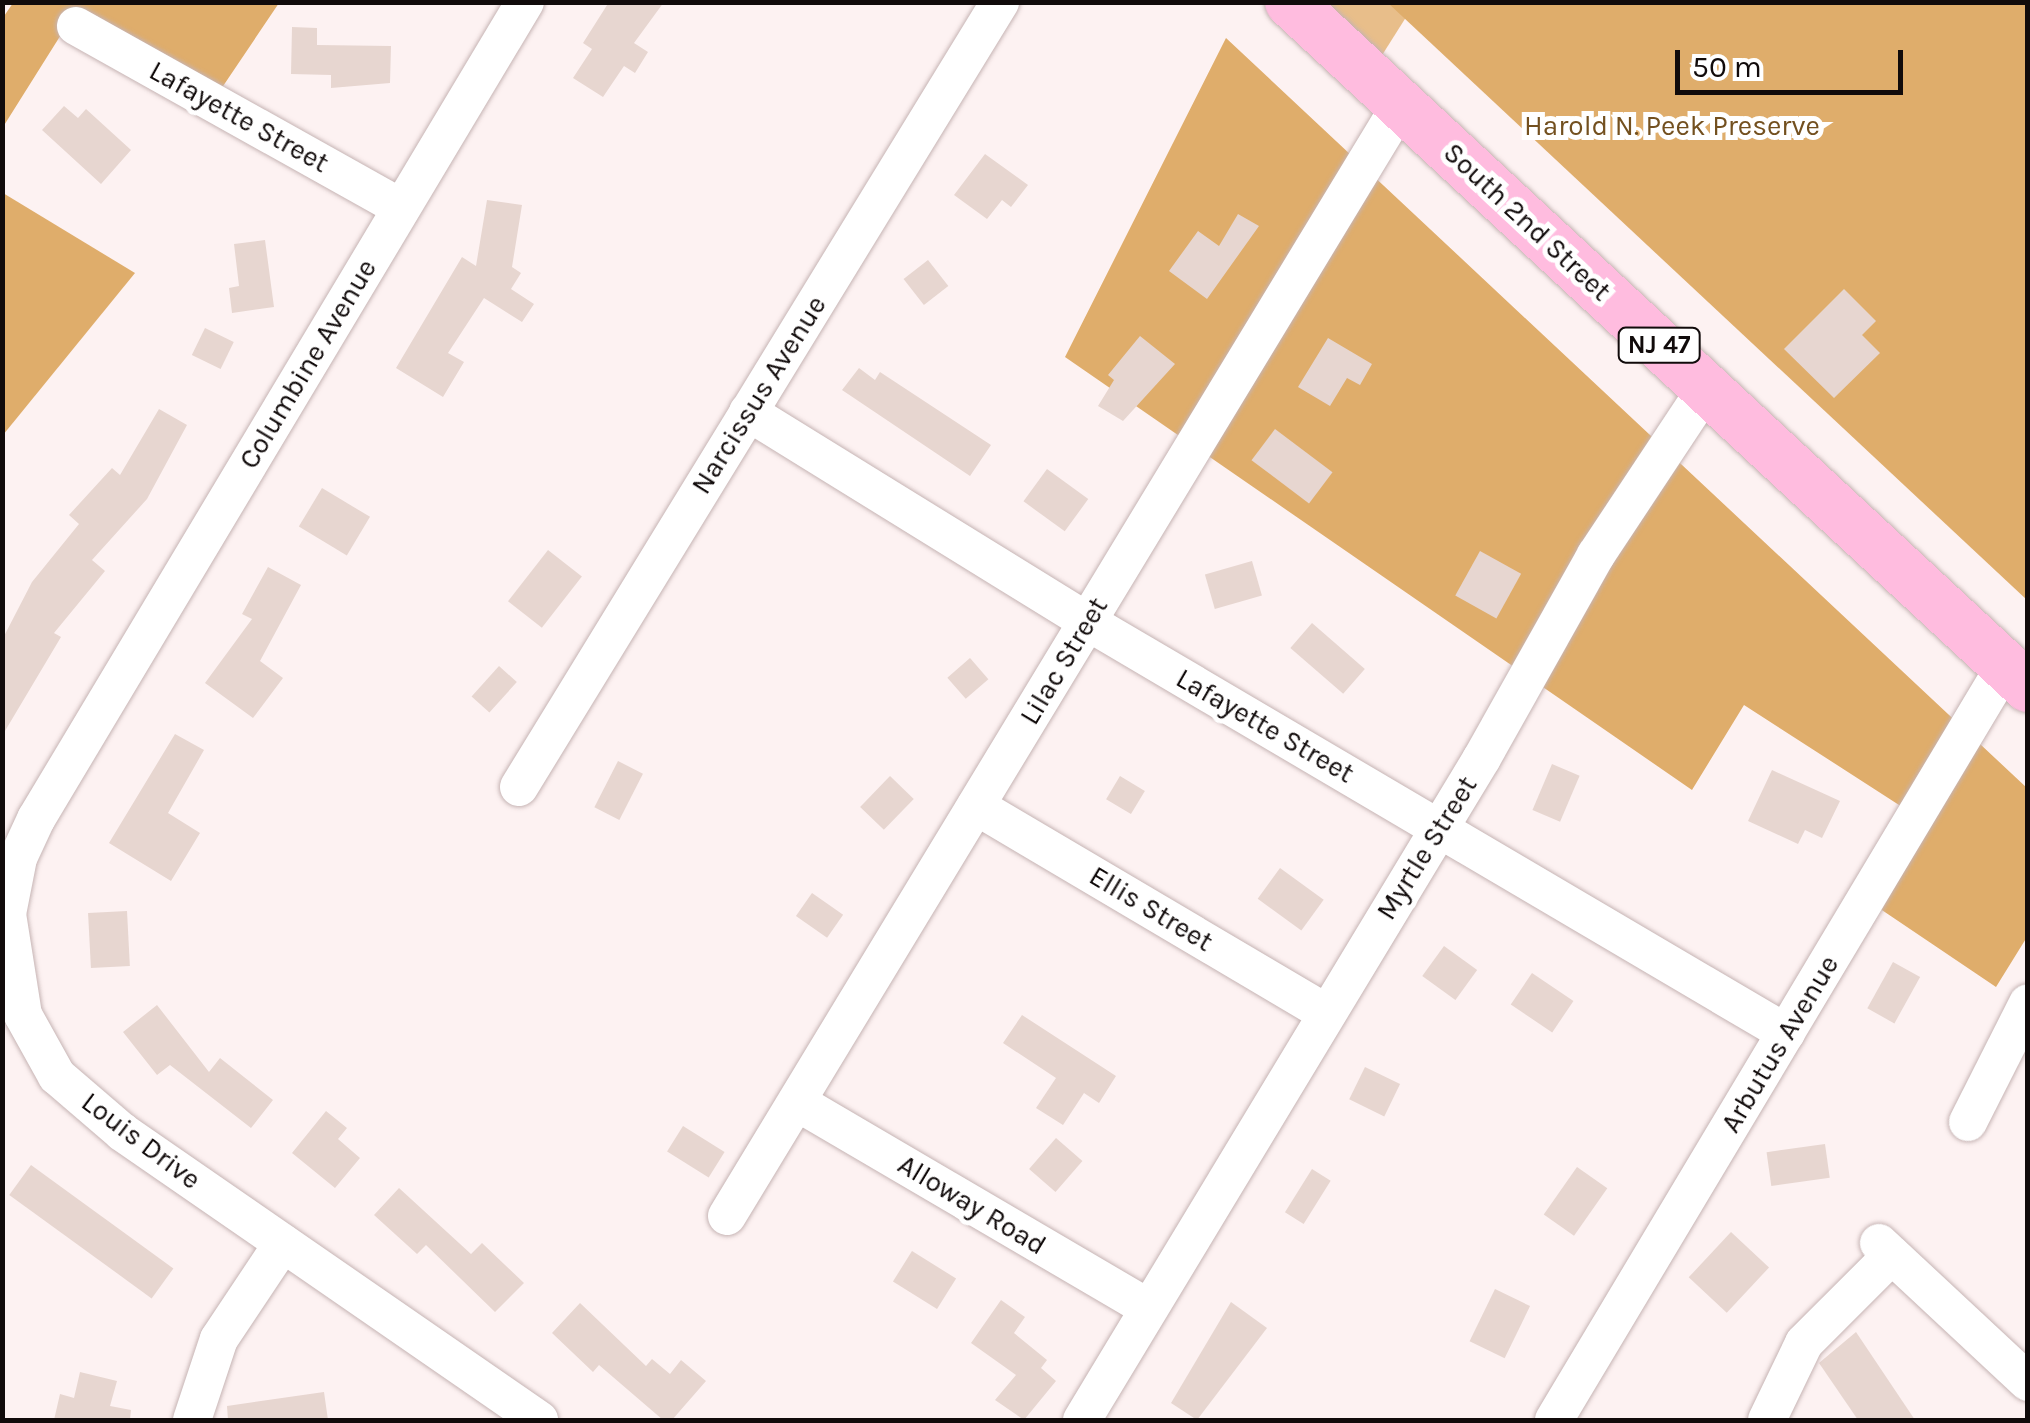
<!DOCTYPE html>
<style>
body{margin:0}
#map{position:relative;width:2030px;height:1423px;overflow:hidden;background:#fdf2f2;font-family:Karla,sans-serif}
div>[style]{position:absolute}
.green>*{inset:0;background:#e8be8a}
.forest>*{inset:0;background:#dfad6b}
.building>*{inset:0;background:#e7d6d0;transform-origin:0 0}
.roads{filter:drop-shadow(0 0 2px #c6b4b4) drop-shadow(0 0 2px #c6b4b4)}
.minor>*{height:38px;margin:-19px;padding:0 19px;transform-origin:19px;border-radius:19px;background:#fff}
.major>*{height:50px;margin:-25px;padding:0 25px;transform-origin:25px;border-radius:25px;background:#ffbcdf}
span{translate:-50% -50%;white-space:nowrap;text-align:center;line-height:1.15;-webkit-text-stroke:10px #fff;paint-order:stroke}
.shield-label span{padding:2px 8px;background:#fff;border:2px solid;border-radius:8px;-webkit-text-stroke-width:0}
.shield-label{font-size:25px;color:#110b0b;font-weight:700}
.street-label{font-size:28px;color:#110b0b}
.park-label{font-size:28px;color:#73501f}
.frame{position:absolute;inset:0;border:5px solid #110b0b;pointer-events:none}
.scale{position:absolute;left:1675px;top:50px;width:228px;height:45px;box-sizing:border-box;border:5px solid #110b0b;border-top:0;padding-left:12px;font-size:30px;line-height:35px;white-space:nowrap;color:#110b0b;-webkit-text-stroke:8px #fff;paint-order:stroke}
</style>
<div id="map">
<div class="green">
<i style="clip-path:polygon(1285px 3px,1415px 3px,1367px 79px)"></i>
</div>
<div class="forest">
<i style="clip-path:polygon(13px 3px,279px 3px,215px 98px,74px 14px,3px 127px,2px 19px)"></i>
<i style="clip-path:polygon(1388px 3px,2027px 3px,2027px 600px)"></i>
<i style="clip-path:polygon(1226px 38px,2027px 788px,2027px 937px,1996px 987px,1867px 900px,1913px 814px,1744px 705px,1692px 790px,1065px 357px)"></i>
<i style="clip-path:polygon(3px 193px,135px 273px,3px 435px)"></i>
</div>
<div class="building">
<i style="clip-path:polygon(609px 2px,664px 2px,634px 43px,648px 52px,635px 73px,624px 66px,603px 97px,573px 78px,592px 49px,583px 43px)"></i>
<i style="clip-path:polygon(292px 27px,317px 28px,317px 45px,391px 46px,390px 83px,331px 88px,331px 75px,291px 74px)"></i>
<i style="clip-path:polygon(64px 106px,78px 118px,86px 109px,131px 150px,101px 184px,42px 130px)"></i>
<i style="clip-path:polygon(985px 154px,1028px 185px,1011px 207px,1002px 200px,987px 219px,954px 195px)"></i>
<i style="clip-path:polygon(487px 200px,522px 205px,512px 267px,521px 273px,511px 289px,534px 304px,522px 322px,484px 298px,448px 353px,464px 362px,443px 397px,396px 368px,462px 257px,476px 266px)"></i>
<i style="clip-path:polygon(1238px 214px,1259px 226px,1207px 299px,1169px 271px,1198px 231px,1219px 246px)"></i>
<i style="clip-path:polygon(265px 240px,274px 307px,232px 313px,229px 288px,239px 286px,234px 244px)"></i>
<i style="left:928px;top:260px;width:33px;height:31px;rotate:52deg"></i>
<i style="clip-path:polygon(1844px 289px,1876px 321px,1862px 335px,1880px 353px,1834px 398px,1784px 349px)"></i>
<i style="left:205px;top:328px;width:32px;height:30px;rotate:26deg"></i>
<i style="clip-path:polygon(1140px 336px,1175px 364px,1123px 421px,1098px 406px,1114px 380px,1108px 375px)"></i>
<i style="clip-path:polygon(1328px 338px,1372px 364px,1360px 385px,1347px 378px,1330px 406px,1298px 387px)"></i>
<i style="clip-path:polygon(859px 368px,875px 380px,880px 372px,991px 445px,970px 476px,842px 390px)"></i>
<i style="clip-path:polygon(159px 409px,187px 425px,147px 499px,92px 560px,105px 571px,54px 633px,61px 637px,2px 736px,2px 640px,32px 582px,79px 524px,69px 515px,112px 468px,120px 475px)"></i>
<i style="left:1275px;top:429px;width:72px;height:39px;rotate:37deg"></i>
<i style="left:1047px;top:469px;width:51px;height:40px;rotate:36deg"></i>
<i style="left:322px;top:488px;width:56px;height:45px;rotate:31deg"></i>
<i style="left:548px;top:550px;width:43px;height:65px;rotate:38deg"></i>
<i style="left:1480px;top:551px;width:47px;height:51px;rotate:29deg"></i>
<i style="left:1252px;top:561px;width:36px;height:49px;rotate:74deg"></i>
<i style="clip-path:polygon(268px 567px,301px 585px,260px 661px,283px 678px,253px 718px,205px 683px,252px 619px,242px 614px)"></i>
<i style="left:1312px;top:623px;width:70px;height:33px;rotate:41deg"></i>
<i style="left:970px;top:658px;width:28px;height:30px;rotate:49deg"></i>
<i style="left:499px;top:666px;width:24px;height:41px;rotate:42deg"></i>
<i style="clip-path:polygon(175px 734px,204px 750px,168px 813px,200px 833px,171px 881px,109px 843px)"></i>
<i style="left:618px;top:761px;width:28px;height:52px;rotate:27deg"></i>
<i style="left:1552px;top:764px;width:30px;height:50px;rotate:23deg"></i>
<i style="clip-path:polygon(1772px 770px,1840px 801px,1822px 838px,1805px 830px,1798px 844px,1748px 821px)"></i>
<i style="left:890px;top:776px;width:33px;height:43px;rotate:44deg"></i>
<i style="left:1120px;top:776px;width:29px;height:27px;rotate:31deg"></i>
<i style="left:1280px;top:868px;width:54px;height:38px;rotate:36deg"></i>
<i style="left:812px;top:893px;width:38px;height:28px;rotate:35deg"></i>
<i style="left:127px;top:911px;width:55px;height:39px;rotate:87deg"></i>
<i style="left:1444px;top:946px;width:41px;height:37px;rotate:36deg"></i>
<i style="left:1893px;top:962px;width:31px;height:53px;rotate:29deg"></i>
<i style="left:1532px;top:973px;width:50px;height:38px;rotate:34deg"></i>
<i style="clip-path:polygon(157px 1005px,209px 1072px,220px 1058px,273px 1100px,251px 1128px,170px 1065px,157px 1075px,123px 1032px)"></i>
<i style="clip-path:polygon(1022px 1015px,1116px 1076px,1099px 1103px,1084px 1093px,1063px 1125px,1036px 1108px,1056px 1078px,1003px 1043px)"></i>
<i style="left:1365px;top:1067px;width:39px;height:36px;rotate:26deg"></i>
<i style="clip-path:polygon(326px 1111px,347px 1128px,338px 1139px,360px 1158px,335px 1188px,292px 1153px)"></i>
<i style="left:683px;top:1126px;width:49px;height:30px;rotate:32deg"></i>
<i style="left:1056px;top:1138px;width:35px;height:41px;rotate:41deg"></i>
<i style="left:1825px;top:1144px;width:34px;height:59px;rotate:82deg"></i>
<i style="left:31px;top:1165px;width:176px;height:37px;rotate:36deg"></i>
<i style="left:1577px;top:1167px;width:37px;height:58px;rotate:35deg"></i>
<i style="left:1312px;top:1169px;width:22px;height:51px;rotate:32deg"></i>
<i style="clip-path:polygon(399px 1188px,471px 1254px,482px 1243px,524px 1283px,495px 1312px,426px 1245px,417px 1254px,374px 1215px)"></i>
<i style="left:1731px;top:1232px;width:52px;height:62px;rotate:43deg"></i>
<i style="left:912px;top:1251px;width:52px;height:36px;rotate:32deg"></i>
<i style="left:1495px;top:1289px;width:39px;height:58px;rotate:26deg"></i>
<i style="clip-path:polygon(1001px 1300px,1025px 1317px,1014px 1333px,1047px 1360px,1041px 1368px,1056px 1381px,1024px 1420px,995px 1400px,1016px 1375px,971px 1343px)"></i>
<i style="clip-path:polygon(1231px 1302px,1267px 1328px,1197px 1420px,1171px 1403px)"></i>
<i style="clip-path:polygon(580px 1303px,646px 1366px,652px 1359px,670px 1374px,681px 1360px,706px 1381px,672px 1420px,663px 1420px,599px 1365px,593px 1372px,552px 1333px)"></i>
<i style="clip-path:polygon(1856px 1332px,1915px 1420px,1858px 1420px,1819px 1363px)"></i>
<i style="clip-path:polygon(80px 1372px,117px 1381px,110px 1406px,131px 1410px,130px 1420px,54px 1420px,60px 1394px,74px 1398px)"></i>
<i style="clip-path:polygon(324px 1392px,328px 1420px,228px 1420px,227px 1406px)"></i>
</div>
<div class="roads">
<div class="minor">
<i style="left:525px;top:2px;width:952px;rotate:120.9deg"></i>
<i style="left:36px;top:819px;width:43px;rotate:114.8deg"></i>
<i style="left:18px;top:858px;width:57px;rotate:101.1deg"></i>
<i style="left:7px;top:914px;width:102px;rotate:81deg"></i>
<i style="left:23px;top:1015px;width:70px;rotate:60.9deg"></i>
<i style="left:57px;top:1076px;width:86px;rotate:40.7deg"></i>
<i style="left:122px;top:1132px;width:507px;rotate:34.63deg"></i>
<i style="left:76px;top:26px;width:372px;rotate:29.2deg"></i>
<i style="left:748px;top:412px;width:400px;rotate:31.7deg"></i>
<i style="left:1088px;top:622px;width:810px;rotate:30.49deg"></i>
<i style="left:519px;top:787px;width:921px;rotate:-58.5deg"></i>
<i style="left:976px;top:806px;width:407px;rotate:30.6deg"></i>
<i style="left:797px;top:1102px;width:407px;rotate:30.4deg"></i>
<i style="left:1968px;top:1122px;width:133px;rotate:-63.2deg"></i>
<i style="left:727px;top:1216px;width:1298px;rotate:-58.77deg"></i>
<i style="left:1879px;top:1243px;width:204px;rotate:43deg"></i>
<i style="left:192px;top:1420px;width:85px;rotate:-71.6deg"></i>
<i style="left:219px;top:1339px;width:115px;rotate:-56.3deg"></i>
<i style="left:1082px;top:1420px;width:773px;rotate:-58.86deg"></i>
<i style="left:1482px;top:758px;width:233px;rotate:-60.7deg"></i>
<i style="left:1596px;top:555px;width:199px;rotate:-56.5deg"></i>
<i style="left:1554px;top:1420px;width:879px;rotate:-59.11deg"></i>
<i style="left:1767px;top:1420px;width:85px;rotate:-64.3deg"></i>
<i style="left:1804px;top:1343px;width:124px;rotate:-45deg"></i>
</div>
<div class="major">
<i style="left:1290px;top:2px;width:1007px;rotate:42.87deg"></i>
</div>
</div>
<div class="shield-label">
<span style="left:1659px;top:345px">NJ 47</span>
</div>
<div class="street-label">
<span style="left:239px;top:117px;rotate:29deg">Lafayette Street</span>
<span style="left:1527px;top:222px;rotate:43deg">South 2nd Street</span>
<span style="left:308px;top:364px;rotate:-59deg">Columbine Avenue</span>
<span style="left:759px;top:395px;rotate:-58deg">Narcissus Avenue</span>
<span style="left:1064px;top:661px;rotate:-59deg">Lilac Street</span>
<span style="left:1265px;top:726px;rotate:30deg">Lafayette Street</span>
<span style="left:1427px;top:848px;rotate:-58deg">Myrtle Street</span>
<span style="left:1151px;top:909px;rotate:31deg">Ellis Street</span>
<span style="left:1780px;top:1044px;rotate:-59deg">Arbutus Avenue</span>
<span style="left:141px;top:1141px;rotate:37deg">Louis Drive</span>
<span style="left:972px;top:1205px;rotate:31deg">Alloway Road</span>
</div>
<div class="park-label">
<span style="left:1672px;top:126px">Harold N. Peek Preserve</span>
</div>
<div class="frame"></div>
<div class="scale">50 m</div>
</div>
